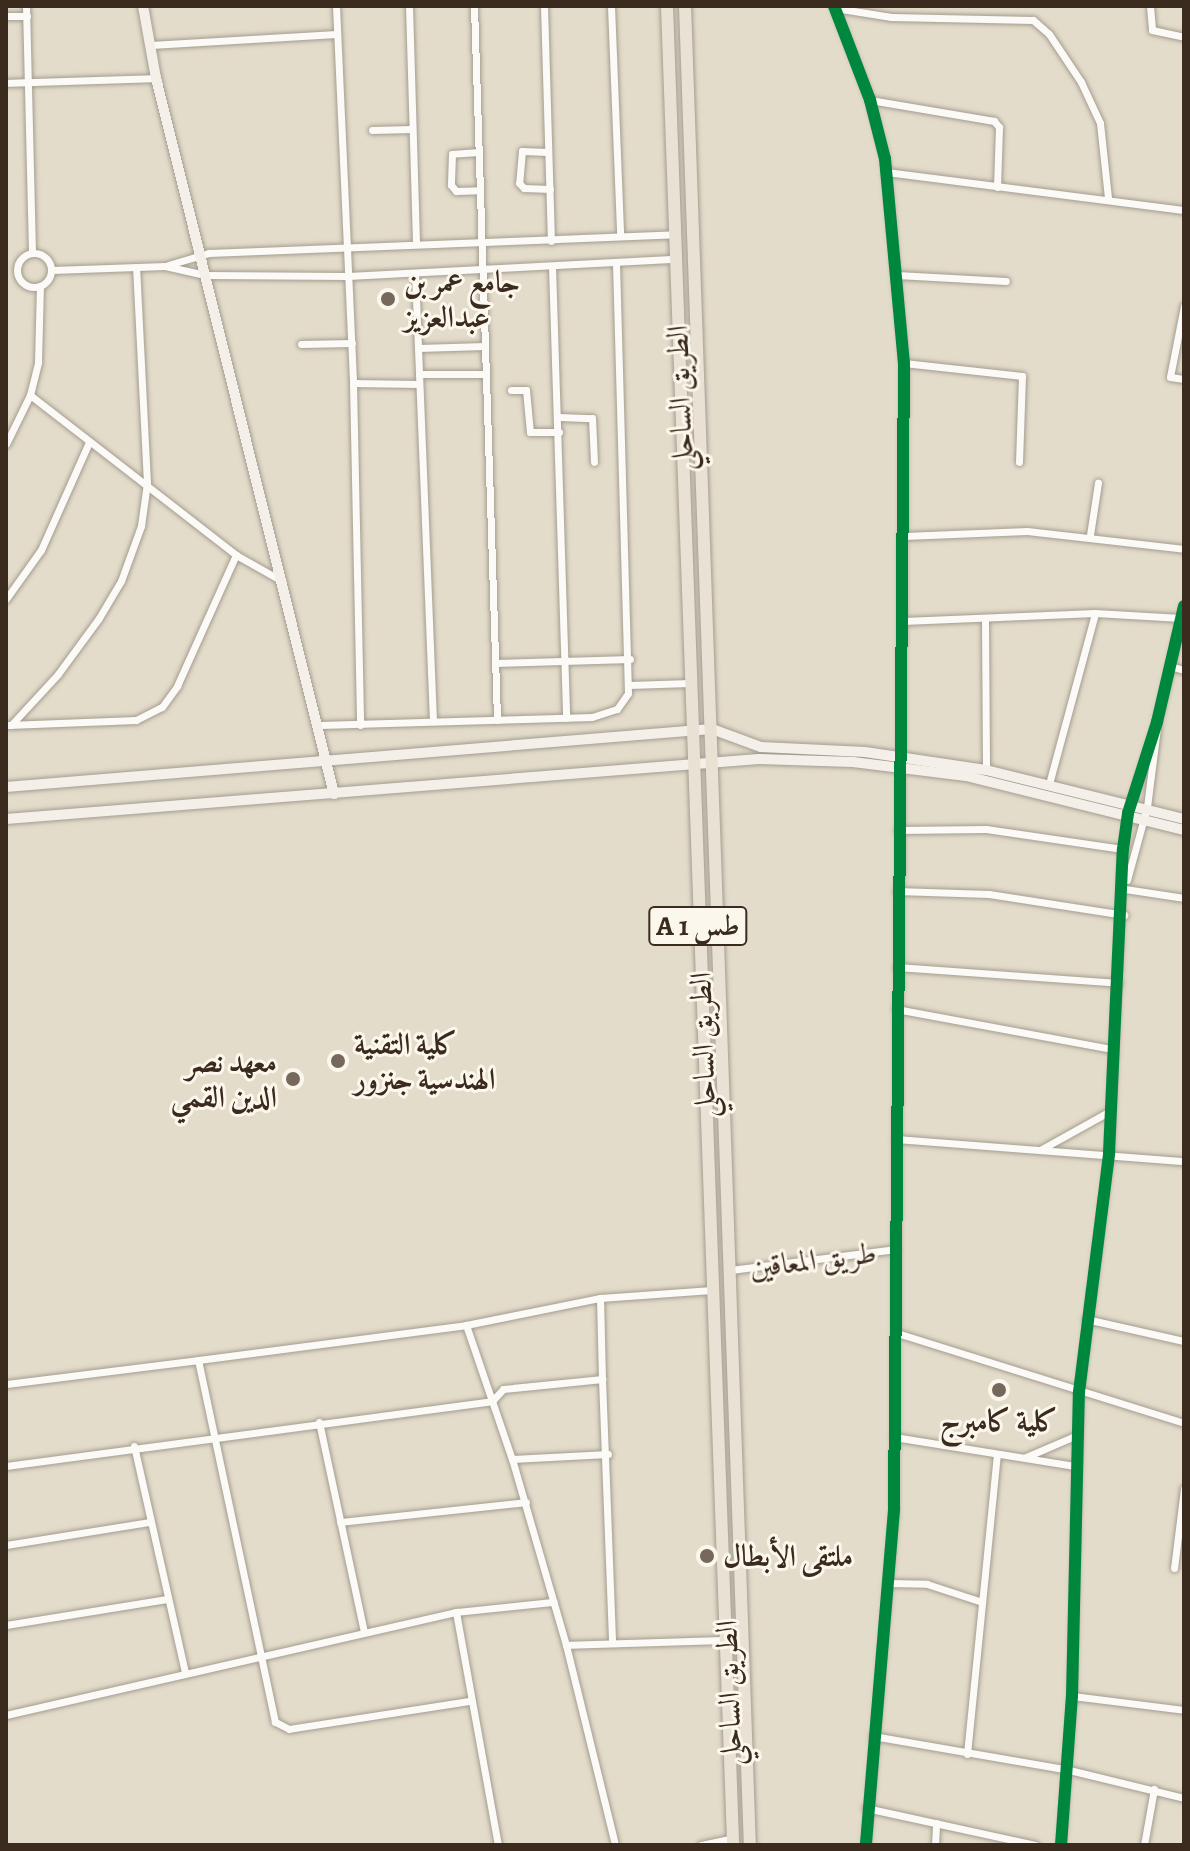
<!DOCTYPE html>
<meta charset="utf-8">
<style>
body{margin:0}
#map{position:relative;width:1190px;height:1851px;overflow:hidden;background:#e4dcca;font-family:Alegreya,Amiri,serif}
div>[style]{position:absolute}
.roads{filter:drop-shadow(0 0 2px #a39d91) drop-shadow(0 0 2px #a39d91)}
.street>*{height:7px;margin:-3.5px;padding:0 3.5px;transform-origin:3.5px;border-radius:3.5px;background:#fbfaf7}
.street>.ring{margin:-3.5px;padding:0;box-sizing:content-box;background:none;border:7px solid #fbfaf7;border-radius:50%}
.secondary>*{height:10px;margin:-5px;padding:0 5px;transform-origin:5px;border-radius:5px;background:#f4f0e9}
.highway>*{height:12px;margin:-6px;padding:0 6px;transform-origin:6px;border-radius:6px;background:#eae1d5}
.cycleway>*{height:12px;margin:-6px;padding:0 6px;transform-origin:6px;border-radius:6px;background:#00873e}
.dots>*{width:22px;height:22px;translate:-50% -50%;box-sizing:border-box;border:4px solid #fbf7ec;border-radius:50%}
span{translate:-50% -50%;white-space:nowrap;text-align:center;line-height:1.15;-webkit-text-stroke:6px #fbf7ec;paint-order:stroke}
.shield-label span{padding:2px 6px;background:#fbf7ec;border:2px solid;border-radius:6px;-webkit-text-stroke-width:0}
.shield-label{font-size:28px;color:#3b2a1e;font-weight:700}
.poi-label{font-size:30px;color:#3b2a1e;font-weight:700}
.left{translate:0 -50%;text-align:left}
.right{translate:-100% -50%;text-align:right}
.street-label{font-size:30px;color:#3b2a1e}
.frame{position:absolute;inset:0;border:8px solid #3b2a1e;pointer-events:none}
</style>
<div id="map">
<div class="roads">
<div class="street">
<i style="left:26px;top:6px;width:246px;rotate:88.6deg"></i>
<i style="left:336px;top:6px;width:377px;rotate:87.4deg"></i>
<i style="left:353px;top:383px;width:342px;rotate:88.8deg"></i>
<i style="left:409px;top:6px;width:237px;rotate:88.3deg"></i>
<i style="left:474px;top:6px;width:714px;rotate:88.15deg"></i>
<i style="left:544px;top:6px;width:235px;rotate:88.3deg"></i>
<i style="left:611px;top:6px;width:229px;rotate:87.7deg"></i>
<i style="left:834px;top:6px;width:101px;rotate:69deg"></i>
<i style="left:870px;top:100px;width:61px;rotate:75.7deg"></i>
<i style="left:885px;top:159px;width:205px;rotate:84.7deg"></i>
<i style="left:904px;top:363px;width:1147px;rotate:90.5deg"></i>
<i style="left:894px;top:1510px;width:336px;rotate:94.8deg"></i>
<i style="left:1150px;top:6px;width:24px;rotate:85deg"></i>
<i style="left:1152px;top:30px;width:33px;rotate:12deg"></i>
<i style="left:835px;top:8px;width:57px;rotate:9.1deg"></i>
<i style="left:891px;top:17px;width:142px;rotate:1.2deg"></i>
<i style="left:1033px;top:20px;width:21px;rotate:41deg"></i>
<i style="left:1049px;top:34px;width:58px;rotate:56.3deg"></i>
<i style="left:1081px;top:82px;width:45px;rotate:65.1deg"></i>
<i style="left:1100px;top:123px;width:75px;rotate:83.9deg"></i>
<i style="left:6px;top:16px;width:21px"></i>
<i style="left:150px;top:45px;width:187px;rotate:-3.4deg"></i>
<i style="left:6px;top:83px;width:150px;rotate:-1.9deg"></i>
<i style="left:870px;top:100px;width:126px;rotate:9.6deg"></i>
<i style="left:994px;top:121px;width:8px;rotate:50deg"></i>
<i style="left:999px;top:127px;width:60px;rotate:91.9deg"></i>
<i style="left:372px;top:130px;width:40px;rotate:-1.4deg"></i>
<i style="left:479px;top:152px;width:27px;rotate:176deg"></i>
<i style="left:452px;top:154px;width:31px;rotate:92deg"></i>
<i style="left:451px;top:185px;width:8px;rotate:50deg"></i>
<i style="left:456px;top:191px;width:24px;rotate:-2deg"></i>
<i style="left:548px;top:152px;width:26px;rotate:-178deg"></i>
<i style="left:522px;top:151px;width:32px;rotate:95deg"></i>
<i style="left:519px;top:183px;width:7px;rotate:45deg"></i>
<i style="left:524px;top:188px;width:26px;rotate:2deg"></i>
<i style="left:886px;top:172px;width:300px;rotate:7.3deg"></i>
<i class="ring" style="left:17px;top:253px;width:27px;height:27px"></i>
<i style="left:168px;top:265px;width:43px;rotate:-16.3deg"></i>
<i style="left:209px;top:253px;width:467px;rotate:-2.3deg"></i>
<i style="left:552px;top:266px;width:452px;rotate:88.2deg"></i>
<i style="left:52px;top:270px;width:113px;rotate:-2deg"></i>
<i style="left:165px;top:266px;width:41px;rotate:12.7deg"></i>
<i style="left:205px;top:275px;width:143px;rotate:0.4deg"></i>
<i style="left:348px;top:276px;width:328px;rotate:-3deg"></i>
<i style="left:415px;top:273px;width:448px;rotate:87.7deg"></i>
<i style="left:897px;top:275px;width:109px;rotate:3.2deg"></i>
<i style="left:1184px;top:306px;width:72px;rotate:101.2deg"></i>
<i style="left:1170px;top:377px;width:14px;rotate:8deg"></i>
<i style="left:301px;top:344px;width:51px;rotate:-1.1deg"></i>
<i style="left:418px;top:348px;width:67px;rotate:-1.7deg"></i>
<i style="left:904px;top:363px;width:119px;rotate:6.3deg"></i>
<i style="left:1022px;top:376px;width:86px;rotate:92deg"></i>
<i style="left:419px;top:374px;width:67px"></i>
<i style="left:353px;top:383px;width:66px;rotate:0.9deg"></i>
<i style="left:511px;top:390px;width:15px"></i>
<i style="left:526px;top:390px;width:42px;rotate:84.6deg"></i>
<i style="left:530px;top:432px;width:29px"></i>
<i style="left:30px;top:395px;width:261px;rotate:37.8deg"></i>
<i style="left:236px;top:555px;width:53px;rotate:29.5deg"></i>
<i style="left:559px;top:417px;width:33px;rotate:2deg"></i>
<i style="left:592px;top:418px;width:44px;rotate:87.4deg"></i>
<i style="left:6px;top:444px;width:55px;rotate:-63.9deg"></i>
<i style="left:30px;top:395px;width:34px;rotate:-76deg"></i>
<i style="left:38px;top:362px;width:76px;rotate:-88.5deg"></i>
<i style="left:1090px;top:535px;width:53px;rotate:-81.3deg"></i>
<i style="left:904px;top:536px;width:123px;rotate:-2.3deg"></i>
<i style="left:1027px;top:531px;width:158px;rotate:6.5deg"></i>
<i style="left:6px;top:599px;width:60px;rotate:-54.5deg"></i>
<i style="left:41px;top:550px;width:118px;rotate:-66deg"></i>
<i style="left:903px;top:621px;width:192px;rotate:-2.4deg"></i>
<i style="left:1095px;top:613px;width:86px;rotate:3.3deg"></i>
<i style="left:985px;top:621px;width:149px;rotate:89.6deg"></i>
<i style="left:495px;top:663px;width:135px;rotate:-1.7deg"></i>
<i style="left:1170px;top:666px;width:15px;rotate:16deg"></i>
<i style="left:629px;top:685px;width:61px;rotate:-1.9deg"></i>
<i style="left:8px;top:725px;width:128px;rotate:-2.2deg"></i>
<i style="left:136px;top:720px;width:29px;rotate:-27deg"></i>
<i style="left:162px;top:707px;width:26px;rotate:-54deg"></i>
<i style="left:177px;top:686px;width:144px;rotate:-65.8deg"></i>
<i style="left:11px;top:725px;width:69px;rotate:-47.3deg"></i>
<i style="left:58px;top:674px;width:69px;rotate:-53.8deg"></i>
<i style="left:99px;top:618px;width:43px;rotate:-59.3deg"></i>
<i style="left:121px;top:581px;width:59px;rotate:-70deg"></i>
<i style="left:141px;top:526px;width:43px;rotate:-82.1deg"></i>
<i style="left:147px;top:483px;width:216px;rotate:-92.9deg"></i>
<i style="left:320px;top:725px;width:272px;rotate:-1.7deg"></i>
<i style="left:592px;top:717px;width:26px;rotate:-18deg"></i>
<i style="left:617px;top:709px;width:19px;rotate:-55deg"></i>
<i style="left:628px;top:693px;width:429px;rotate:-91.6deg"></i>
<i style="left:1049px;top:784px;width:177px;rotate:-74.9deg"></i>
<i style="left:898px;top:830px;width:88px;rotate:-0.7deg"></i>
<i style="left:986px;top:829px;width:138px;rotate:8.3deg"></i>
<i style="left:1127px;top:880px;width:76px;rotate:-74.7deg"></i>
<i style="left:1147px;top:807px;width:80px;rotate:-82.8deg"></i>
<i style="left:1125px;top:889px;width:60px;rotate:8.7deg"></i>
<i style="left:897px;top:891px;width:92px;rotate:1.9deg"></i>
<i style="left:989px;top:894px;width:137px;rotate:8.8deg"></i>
<i style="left:897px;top:967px;width:222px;rotate:4.1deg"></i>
<i style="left:896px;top:1009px;width:220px;rotate:10.5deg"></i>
<i style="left:896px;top:1139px;width:289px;rotate:4.4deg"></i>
<i style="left:1040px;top:1150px;width:80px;rotate:-29.1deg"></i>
<i style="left:730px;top:1270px;width:168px;rotate:-7.2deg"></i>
<i style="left:1086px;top:1319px;width:100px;rotate:12.7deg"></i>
<i style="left:466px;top:1325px;width:142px;rotate:71.1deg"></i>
<i style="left:512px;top:1459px;width:194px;rotate:73.8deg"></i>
<i style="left:566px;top:1645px;width:161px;rotate:-1.8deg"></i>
<i style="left:897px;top:1333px;width:301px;rotate:17.4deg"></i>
<i style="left:602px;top:1379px;width:264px;rotate:87.8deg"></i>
<i style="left:6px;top:1384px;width:193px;rotate:-7.1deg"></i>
<i style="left:319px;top:1422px;width:215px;rotate:77.9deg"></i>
<i style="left:894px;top:1437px;width:183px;rotate:9.1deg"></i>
<i style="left:134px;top:1446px;width:233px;rotate:77.3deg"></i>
<i style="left:1026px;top:1457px;width:56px;rotate:-23.3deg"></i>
<i style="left:512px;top:1459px;width:96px;rotate:-3deg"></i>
<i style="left:6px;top:1466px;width:490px;rotate:-7.6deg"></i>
<i style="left:492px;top:1401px;width:16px;rotate:-47deg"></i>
<i style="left:503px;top:1389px;width:100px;rotate:-5.8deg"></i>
<i style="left:602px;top:1379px;width:81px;rotate:-91.4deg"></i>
<i style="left:340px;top:1522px;width:187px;rotate:-6.1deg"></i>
<i style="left:6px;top:1545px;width:146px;rotate:-9.1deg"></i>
<i style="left:1174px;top:1568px;width:80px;rotate:-82.8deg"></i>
<i style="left:888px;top:1583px;width:39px;rotate:1deg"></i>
<i style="left:927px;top:1584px;width:58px;rotate:18.1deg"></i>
<i style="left:456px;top:1612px;width:237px;rotate:79.8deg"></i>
<i style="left:6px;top:1625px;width:163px;rotate:-9.2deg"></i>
<i style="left:566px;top:1645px;width:206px;rotate:76.2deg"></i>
<i style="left:1072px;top:1696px;width:113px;rotate:7.1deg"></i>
<i style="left:469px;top:1701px;width:182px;rotate:171.2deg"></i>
<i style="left:289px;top:1729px;width:16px;rotate:-153deg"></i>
<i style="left:275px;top:1722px;width:370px;rotate:-102deg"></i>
<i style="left:198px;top:1360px;width:270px;rotate:-7.4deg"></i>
<i style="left:466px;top:1325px;width:137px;rotate:-11.4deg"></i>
<i style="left:600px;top:1298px;width:112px;rotate:-4.1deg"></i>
<i style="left:6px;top:1715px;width:462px;rotate:-12.9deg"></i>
<i style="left:456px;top:1612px;width:98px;rotate:-5.9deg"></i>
<i style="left:873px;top:1736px;width:195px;rotate:9.8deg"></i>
<i style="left:1065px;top:1769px;width:122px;rotate:13.7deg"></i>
<i style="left:967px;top:1754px;width:301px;rotate:-84.3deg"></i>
<i style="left:866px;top:1808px;width:173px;rotate:12.3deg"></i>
<i style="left:701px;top:1845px;width:33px;rotate:-12deg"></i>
<i style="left:935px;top:1845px;width:22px;rotate:-87deg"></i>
<i style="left:1061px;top:1845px;width:149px;rotate:-85.8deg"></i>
<i style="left:1072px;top:1696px;width:304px;rotate:-88.7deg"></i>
<i style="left:1079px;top:1392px;width:241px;rotate:-82.8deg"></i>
<i style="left:1109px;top:1153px;width:304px;rotate:-87.4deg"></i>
<i style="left:1123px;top:849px;width:36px;rotate:-82deg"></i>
<i style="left:1128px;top:813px;width:96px;rotate:-72.3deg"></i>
<i style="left:1157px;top:722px;width:119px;rotate:-76.9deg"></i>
<i style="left:1144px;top:1845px;width:57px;rotate:-79.9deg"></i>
</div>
<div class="secondary">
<i style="left:143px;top:6px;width:73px;rotate:79.8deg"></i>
<i style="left:156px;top:78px;width:738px;rotate:76.04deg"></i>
<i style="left:6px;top:787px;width:708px;rotate:-4.7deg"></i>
<i style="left:712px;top:729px;width:52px;rotate:20.2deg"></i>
<i style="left:761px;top:747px;width:104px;rotate:2.8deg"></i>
<i style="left:865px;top:752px;width:122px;rotate:8.5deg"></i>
<i style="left:986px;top:770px;width:204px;rotate:13.9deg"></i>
<i style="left:6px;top:819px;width:755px;rotate:-4.56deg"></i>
<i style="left:759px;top:759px;width:94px;rotate:1.8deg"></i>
<i style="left:853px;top:762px;width:114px;rotate:7.1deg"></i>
<i style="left:966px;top:776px;width:225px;rotate:13.9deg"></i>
</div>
<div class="highway">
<i style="left:667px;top:6px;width:1840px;rotate:87.94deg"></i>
<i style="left:685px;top:6px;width:1840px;rotate:87.98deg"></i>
</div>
</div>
<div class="cycleway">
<i style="left:834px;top:6px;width:101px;rotate:69deg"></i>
<i style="left:870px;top:100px;width:61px;rotate:75.7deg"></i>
<i style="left:885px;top:159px;width:205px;rotate:84.7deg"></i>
<i style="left:904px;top:363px;width:1147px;rotate:90.5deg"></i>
<i style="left:894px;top:1510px;width:336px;rotate:94.8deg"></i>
<i style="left:1061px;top:1845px;width:149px;rotate:-85.8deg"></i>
<i style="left:1072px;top:1696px;width:304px;rotate:-88.7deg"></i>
<i style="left:1079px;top:1392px;width:241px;rotate:-82.8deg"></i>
<i style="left:1109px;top:1153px;width:304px;rotate:-87.4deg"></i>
<i style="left:1123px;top:849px;width:36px;rotate:-82deg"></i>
<i style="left:1128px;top:813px;width:96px;rotate:-72.3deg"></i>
<i style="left:1157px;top:722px;width:119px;rotate:-76.9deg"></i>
</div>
<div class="dots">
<i style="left:388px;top:299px;background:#76685a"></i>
<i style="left:338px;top:1061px;background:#76685a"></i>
<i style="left:293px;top:1079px;background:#76685a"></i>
<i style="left:999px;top:1390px;background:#76685a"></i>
<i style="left:707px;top:1556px;background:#76685a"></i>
</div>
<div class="shield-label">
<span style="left:698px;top:926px">A 1 طس</span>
</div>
<div class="poi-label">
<span class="left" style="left:404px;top:299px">جامع عمر بن<br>عبدالعزيز</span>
<span class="left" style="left:354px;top:1061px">كلية التقنية<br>الهندسية جنزور</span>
<span class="right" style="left:277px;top:1079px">معهد نصر<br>الدين القمي</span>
<span style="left:999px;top:1421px">كلية كامبرج</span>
<span class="left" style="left:723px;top:1556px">ملتقى الأبطال</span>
</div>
<div class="street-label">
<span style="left:680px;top:398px;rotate:-92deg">الطريق الساحلي</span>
<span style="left:703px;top:1045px;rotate:-92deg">الطريق الساحلي</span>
<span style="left:813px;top:1260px;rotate:-7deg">طريق المعاقين</span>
<span style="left:729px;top:1693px;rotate:-92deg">الطريق الساحلي</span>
</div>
<div class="frame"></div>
</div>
